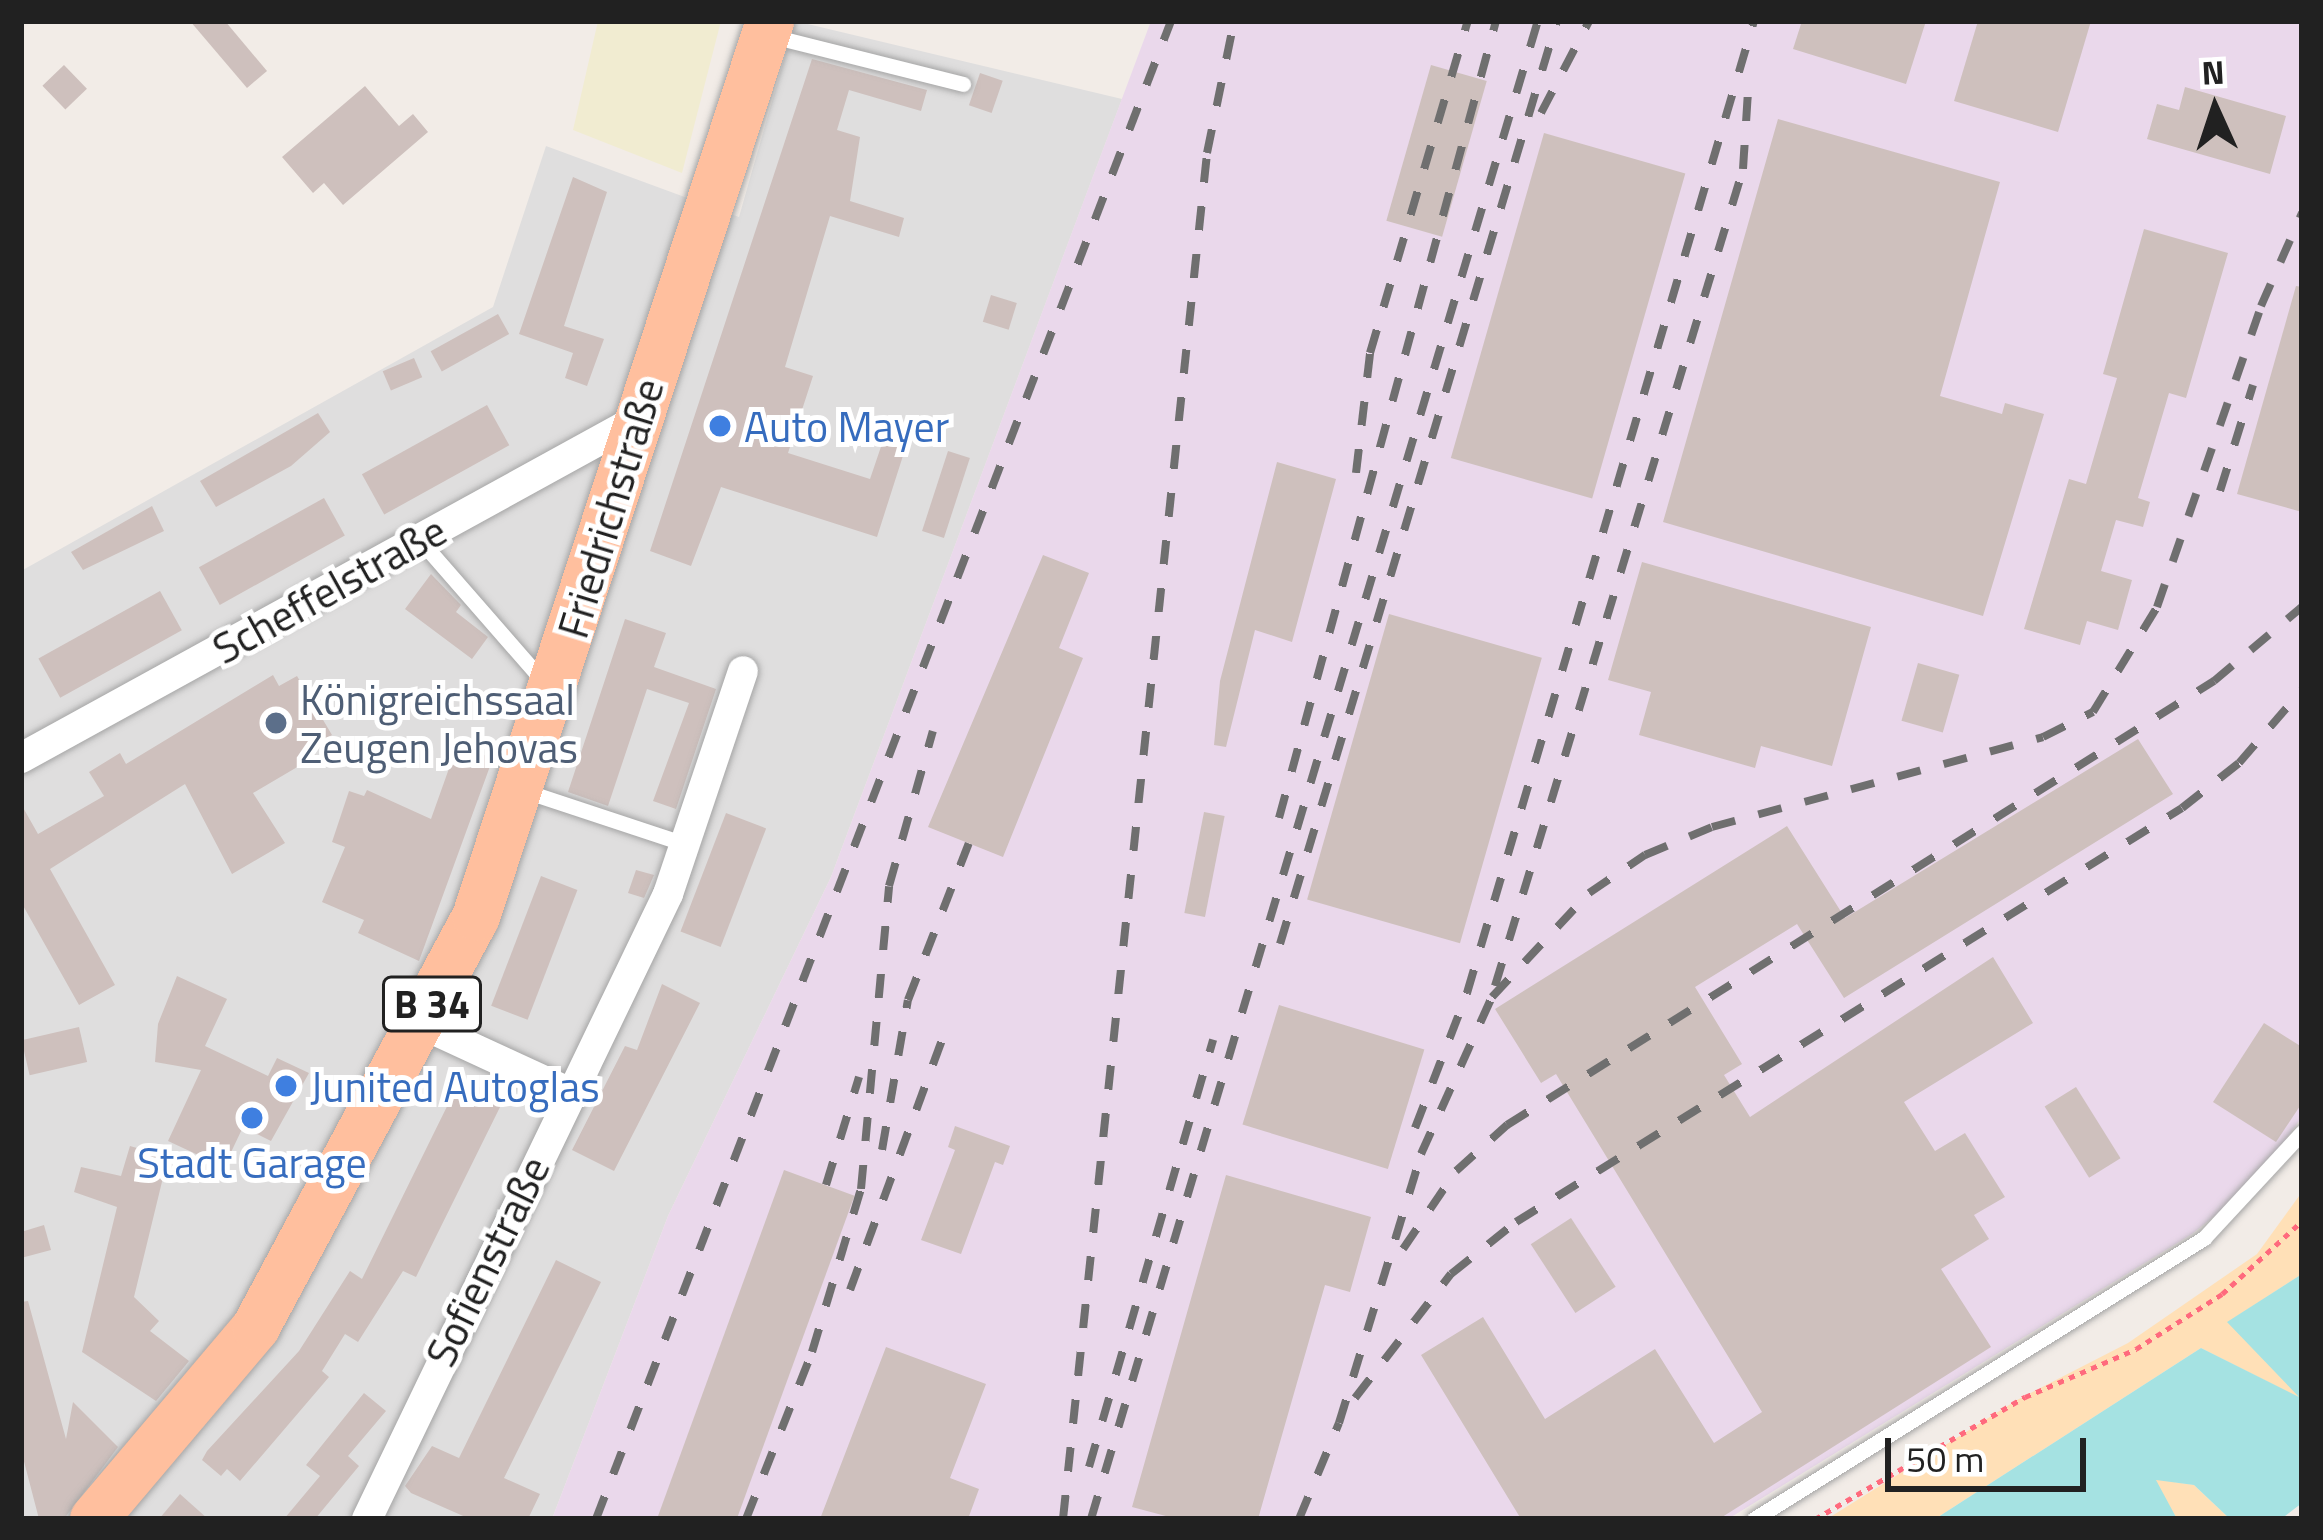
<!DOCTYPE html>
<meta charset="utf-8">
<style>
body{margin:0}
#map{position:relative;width:2323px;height:1540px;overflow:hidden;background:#f2ece7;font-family:"Titillium Web",sans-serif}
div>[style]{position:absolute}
.residential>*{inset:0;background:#dfdede}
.industrial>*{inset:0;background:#ead8eb}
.farmland>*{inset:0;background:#f1ecd1}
.sand>*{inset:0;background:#ffe0b7}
.water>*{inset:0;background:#a5e2e2}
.building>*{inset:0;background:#cec0bd;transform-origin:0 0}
.path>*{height:4.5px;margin-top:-2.25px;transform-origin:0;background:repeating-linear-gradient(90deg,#ff6a7d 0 6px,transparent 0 12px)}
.roads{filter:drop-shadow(0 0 3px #a5a5a5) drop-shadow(0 0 3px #a5a5a5)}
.service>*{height:15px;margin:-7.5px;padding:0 7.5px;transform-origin:7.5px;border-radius:7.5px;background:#fff}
.minor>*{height:30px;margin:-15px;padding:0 15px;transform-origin:15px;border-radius:15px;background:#fff}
.primary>*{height:48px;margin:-24px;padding:0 24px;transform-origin:24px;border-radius:24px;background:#ffbf9e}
.rail>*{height:8px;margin-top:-4px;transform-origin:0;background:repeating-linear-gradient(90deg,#6f6f6f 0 24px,transparent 0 48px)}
.dots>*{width:33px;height:33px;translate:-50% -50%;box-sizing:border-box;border:6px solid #fff;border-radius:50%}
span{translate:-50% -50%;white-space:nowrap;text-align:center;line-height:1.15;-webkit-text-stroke:10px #fff;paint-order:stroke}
.shield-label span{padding:3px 9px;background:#fff;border:3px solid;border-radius:9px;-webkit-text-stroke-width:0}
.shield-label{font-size:39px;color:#212121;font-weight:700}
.shop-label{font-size:42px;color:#366cbe}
.left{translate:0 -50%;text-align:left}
.street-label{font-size:42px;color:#212121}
.service-label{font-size:42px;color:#4e5e75}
.frame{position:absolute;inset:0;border:24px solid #212121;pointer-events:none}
.north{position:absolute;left:2155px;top:48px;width:120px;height:120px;-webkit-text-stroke:9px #fff;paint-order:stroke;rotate:357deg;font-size:33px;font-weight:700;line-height:48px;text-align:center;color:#212121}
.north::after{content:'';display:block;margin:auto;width:42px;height:54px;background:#212121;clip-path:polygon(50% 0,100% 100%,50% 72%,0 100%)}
.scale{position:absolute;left:1885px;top:1438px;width:201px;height:54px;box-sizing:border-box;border:6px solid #212121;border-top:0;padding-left:15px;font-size:36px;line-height:42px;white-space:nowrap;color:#212121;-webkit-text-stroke:9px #fff;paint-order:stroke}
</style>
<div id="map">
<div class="residential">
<i style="clip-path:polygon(795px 21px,1122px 99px,831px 877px,668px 1216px,552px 1519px,21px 1519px,21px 571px,493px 307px,546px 146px,739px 217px)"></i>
</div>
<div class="industrial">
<i style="clip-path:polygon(1151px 21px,2302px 21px,2302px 1117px,2252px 1186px,2192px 1234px,1728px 1519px,552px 1519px,668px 1216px,831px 877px)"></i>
</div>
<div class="farmland">
<i style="clip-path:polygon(598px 21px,721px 21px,682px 173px,573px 130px)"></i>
</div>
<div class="sand">
<i style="clip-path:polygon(2302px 1192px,2302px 1274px,2228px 1322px,2302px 1399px,2201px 1348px,1935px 1519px,1827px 1519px,2017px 1400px,2128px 1343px,2257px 1254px)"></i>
<i style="clip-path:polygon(2154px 1479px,2194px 1485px,2230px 1519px,2177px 1519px)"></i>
</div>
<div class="water">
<i style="clip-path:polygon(2302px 1274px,2302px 1503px,2281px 1519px,2230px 1519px,2194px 1485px,2156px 1480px,2177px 1519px,1935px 1519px,2201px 1348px,2299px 1397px,2227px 1322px)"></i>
</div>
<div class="building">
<i style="clip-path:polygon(190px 21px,225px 21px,267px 71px,247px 88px)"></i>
<i style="clip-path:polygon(1802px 21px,1926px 21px,1906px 84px,1793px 49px)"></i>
<i style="clip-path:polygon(1978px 21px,2091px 21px,2058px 132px,1954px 101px)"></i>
<i style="clip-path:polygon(812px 59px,927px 90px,921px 111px,849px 90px,837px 130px,860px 137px,850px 201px,904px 218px,899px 237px,830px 216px,785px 367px,813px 376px,788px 453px,870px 479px,887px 429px,909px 437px,877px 537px,721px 487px,691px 566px,650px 551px)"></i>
<i style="left:64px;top:65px;width:33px;height:30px;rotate:46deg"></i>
<i style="left:1431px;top:65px;width:58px;height:162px;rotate:16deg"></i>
<i style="left:980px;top:73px;width:24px;height:34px;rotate:19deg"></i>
<i style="clip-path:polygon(365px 86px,399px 126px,413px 114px,428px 132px,343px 205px,324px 183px,313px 193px,282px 157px)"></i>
<i style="clip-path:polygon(2185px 87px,2286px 116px,2270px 174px,2147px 139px,2157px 104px,2179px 110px)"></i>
<i style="clip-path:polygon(1778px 119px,2000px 182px,1940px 396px,2002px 414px,2005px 403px,2044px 414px,1983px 616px,1663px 522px)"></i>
<i style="left:1544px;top:133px;width:147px;height:338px;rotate:16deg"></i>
<i style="clip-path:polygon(573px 177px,607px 192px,564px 326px,604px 339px,587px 386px,565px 378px,573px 353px,519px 334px)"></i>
<i style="clip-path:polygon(2144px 229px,2228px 253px,2186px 398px,2169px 393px,2138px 498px,2150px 502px,2143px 527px,2116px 520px,2101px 571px,2132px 580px,2118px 630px,2087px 621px,2080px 645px,2024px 629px,2069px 479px,2086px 484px,2117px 378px,2103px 374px)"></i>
<i style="clip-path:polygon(2296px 286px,2302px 287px,2302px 512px,2237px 494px)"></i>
<i style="left:991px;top:295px;width:27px;height:28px;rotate:17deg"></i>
<i style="left:498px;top:314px;width:23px;height:77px;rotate:61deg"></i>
<i style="left:414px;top:358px;width:21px;height:34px;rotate:67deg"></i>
<i style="left:487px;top:405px;width:46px;height:143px;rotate:61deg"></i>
<i style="clip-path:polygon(318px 413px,330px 432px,291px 466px,216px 507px,200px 481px)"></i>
<i style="left:948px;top:451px;width:23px;height:84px;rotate:18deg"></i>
<i style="clip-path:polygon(1277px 462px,1336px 479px,1292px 642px,1255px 630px,1226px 747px,1214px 745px,1220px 681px)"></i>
<i style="left:324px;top:498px;width:43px;height:143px;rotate:61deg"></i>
<i style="clip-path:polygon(152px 506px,164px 531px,83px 570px,71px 552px)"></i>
<i style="clip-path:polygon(1043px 555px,1089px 573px,1059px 648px,1083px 658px,1003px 857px,928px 827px)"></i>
<i style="clip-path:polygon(1642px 562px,1871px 627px,1832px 766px,1761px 746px,1755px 768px,1639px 735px,1651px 692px,1608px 680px)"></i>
<i style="clip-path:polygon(431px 574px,461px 605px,456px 612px,488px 637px,472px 659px,405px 609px)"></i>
<i style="left:160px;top:591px;width:45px;height:139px;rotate:61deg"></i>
<i style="left:1389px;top:614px;width:159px;height:297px;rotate:16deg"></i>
<i style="clip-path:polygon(625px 619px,666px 633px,654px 667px,716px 689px,676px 809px,653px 801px,689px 703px,647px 689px,608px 806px,568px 792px)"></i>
<i style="left:1918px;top:663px;width:43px;height:60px;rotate:16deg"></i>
<i style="clip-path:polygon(273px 675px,279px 686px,297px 676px,332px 735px,311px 747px,316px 756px,253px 793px,285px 843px,232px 874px,185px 784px,50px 869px,115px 985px,79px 1005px,21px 902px,21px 804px,38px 834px,104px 796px,89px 772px,120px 753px,126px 764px)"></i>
<i style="clip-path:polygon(2138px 739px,2173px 794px,1844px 998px,1797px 924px,1695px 987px,1742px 1064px,1724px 1075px,1750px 1117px,1993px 957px,2033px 1023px,1904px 1102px,1935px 1151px,1965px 1133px,2005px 1197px,1974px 1215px,1989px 1239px,1941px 1269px,1991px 1347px,1719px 1519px,1521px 1519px,1421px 1355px,1483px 1317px,1545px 1419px,1655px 1349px,1714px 1443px,1762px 1412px,1556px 1074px,1541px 1083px,1495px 1009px,1787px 826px,1845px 918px)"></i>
<i style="clip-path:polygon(457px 746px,493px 758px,419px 961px,358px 933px,364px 920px,322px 902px,345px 847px,332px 842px,349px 791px,364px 796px,367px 790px,431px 819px)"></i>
<i style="left:1204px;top:812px;width:21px;height:103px;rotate:11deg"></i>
<i style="left:726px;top:813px;width:43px;height:127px;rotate:21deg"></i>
<i style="clip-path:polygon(636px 870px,654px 875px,644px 898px,628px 893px)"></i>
<i style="left:541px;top:876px;width:39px;height:139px;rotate:21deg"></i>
<i style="clip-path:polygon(177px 976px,227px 999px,205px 1046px,268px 1076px,277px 1058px,309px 1073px,271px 1141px,243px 1127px,224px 1167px,168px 1141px,201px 1070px,155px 1062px,158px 1024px)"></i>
<i style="clip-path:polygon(662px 984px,700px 1003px,614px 1171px,572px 1150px,625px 1046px,637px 1050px)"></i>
<i style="left:1279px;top:1005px;width:152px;height:125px;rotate:17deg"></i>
<i style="clip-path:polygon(2264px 1023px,2302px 1047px,2302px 1103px,2276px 1142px,2213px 1102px)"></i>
<i style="left:79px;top:1027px;width:36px;height:59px;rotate:77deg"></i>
<i style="clip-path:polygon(461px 1078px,504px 1099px,416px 1277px,403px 1271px,358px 1342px,345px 1334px,322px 1371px,329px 1377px,240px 1481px,227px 1469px,221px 1476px,202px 1460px,207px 1451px,299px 1351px,350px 1271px,362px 1279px)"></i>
<i style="left:2076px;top:1087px;width:84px;height:37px;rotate:58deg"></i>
<i style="clip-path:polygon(955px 1126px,1010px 1146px,1003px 1165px,995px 1162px,961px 1254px,921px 1240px,955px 1150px,948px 1147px)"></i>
<i style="clip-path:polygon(130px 1146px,168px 1157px,134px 1297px,159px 1321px,150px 1331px,189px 1361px,156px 1401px,82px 1352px,117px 1207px,74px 1192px,81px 1167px,121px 1176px)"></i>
<i style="left:784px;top:1170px;width:75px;height:372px;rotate:20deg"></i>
<i style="clip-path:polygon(1226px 1175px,1371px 1217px,1350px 1292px,1325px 1285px,1258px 1519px,1177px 1519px,1132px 1507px)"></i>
<i style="left:1571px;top:1218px;width:82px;height:48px;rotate:57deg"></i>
<i style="clip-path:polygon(44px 1225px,51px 1250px,21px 1258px,21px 1232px)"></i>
<i style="clip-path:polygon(556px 1260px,601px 1282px,504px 1478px,540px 1494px,528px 1519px,470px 1519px,411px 1493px,405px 1486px,432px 1446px,459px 1458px)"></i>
<i style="clip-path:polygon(28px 1301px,66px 1439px,73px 1402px,118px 1447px,64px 1519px,39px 1519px,21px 1450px,21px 1302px)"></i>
<i style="clip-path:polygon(886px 1347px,986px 1384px,950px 1478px,979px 1489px,968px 1519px,820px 1519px)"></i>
<i style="clip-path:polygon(364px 1393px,386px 1411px,348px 1456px,359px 1466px,315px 1519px,284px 1519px,320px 1476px,306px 1465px)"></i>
<i style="clip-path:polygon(180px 1494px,208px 1519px,159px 1519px)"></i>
</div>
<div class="path">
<i style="left:1815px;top:1519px;width:243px;rotate:-30.2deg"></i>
<i style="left:2025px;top:1397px;width:121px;rotate:-23.4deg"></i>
<i style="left:2136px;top:1349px;width:102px;rotate:-32.6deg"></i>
<i style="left:2222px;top:1294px;width:108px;rotate:-42.4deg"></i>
</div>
<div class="roads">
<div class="service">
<i style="left:772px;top:36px;width:197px;rotate:14.1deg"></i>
<i style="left:419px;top:539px;width:189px;rotate:48.9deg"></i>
<i style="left:522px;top:790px;width:172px;rotate:18.3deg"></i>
<i style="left:1754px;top:1519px;width:531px;rotate:-31.98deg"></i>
<i style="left:2204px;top:1238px;width:144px;rotate:-47.2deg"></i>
</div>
<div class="minor">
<i style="left:21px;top:758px;width:702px;rotate:-28.79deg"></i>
<i style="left:421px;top:1024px;width:162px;rotate:24.8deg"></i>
<i style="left:367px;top:1519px;width:694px;rotate:-64.28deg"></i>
<i style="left:668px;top:894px;width:235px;rotate:-71.4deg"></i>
</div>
<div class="primary">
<i style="left:94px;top:1519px;width:251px;rotate:-49.8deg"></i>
<i style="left:256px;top:1327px;width:465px;rotate:-61.8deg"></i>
<i style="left:476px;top:917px;width:943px;rotate:-71.83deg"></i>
</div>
</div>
<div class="rail">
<i style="left:1541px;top:113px;width:104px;rotate:-62.4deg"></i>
<i style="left:1356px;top:473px;width:121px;rotate:-83.3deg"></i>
<i style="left:1370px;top:353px;width:346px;rotate:-73.6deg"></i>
<i style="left:2220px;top:491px;width:111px;rotate:-72.7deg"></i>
<i style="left:1279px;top:818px;width:826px;rotate:-74.77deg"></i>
<i style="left:1280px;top:944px;width:964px;rotate:-73.3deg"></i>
<i style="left:1495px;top:986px;width:854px;rotate:-73.11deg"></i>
<i style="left:1743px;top:169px;width:94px;rotate:-86.3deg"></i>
<i style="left:1415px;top:1128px;width:145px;rotate:-68.9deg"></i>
<i style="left:1467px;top:993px;width:1013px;rotate:-73.55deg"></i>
<i style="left:882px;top:1150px;width:152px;rotate:-80.2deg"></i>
<i style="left:908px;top:1000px;width:168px;rotate:-68.8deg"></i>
<i style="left:826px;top:1185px;width:113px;rotate:-73deg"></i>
<i style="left:1403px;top:1249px;width:94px;rotate:-55.8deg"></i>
<i style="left:1456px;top:1171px;width:69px;rotate:-42deg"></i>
<i style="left:1507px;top:1125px;width:835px;rotate:-32.13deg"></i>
<i style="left:2214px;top:681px;width:115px;rotate:-40.1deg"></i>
<i style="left:850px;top:1290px;width:270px;rotate:-69.8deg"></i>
<i style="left:1355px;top:1398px;width:157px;rotate:-52.3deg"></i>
<i style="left:1451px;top:1274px;width:83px;rotate:-38.7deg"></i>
<i style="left:1516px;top:1222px;width:784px;rotate:-31.87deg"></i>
<i style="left:2182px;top:808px;width:73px;rotate:-38.3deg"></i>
<i style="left:2239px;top:763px;width:96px;rotate:-49.2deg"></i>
<i style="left:1089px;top:1467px;width:445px;rotate:-73.8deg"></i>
<i style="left:596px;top:1519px;width:1605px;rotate:-69deg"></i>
<i style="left:746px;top:1519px;width:180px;rotate:-68.4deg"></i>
<i style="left:812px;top:1352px;width:170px;rotate:-73.3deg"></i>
<i style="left:861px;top:1189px;width:304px;rotate:-84.7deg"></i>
<i style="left:889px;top:886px;width:161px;rotate:-74.2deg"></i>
<i style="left:1063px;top:1519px;width:1374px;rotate:-83.98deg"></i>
<i style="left:1207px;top:153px;width:135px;rotate:-78.4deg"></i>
<i style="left:1091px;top:1519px;width:1563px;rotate:-73.39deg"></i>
<i style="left:1299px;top:1519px;width:104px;rotate:-67.4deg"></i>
<i style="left:1339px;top:1423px;width:281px;rotate:-73deg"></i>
<i style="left:1421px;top:1154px;width:172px;rotate:-65.7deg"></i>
<i style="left:1492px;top:997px;width:142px;rotate:-47deg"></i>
<i style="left:1589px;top:893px;width:68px;rotate:-34.2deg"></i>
<i style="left:1645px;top:855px;width:73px;rotate:-22.7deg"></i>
<i style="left:1712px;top:827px;width:343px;rotate:-15.2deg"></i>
<i style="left:2043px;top:737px;width:56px;rotate:-26.6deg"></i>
<i style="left:2093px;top:712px;width:123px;rotate:-58.6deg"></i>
<i style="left:2157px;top:607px;width:318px;rotate:-70.9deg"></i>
<i style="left:2261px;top:306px;width:102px;rotate:-66.2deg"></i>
</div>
<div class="dots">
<i style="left:720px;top:426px;background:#3f7fe0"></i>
<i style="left:276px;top:723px;background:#5c6f8a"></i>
<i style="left:286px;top:1086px;background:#3f7fe0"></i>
<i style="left:252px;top:1118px;background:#3f7fe0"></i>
</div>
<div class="shield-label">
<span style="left:432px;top:1004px">B 34</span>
</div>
<div class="shop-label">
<span class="left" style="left:744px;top:426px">Auto Mayer</span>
<span class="left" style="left:310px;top:1086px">Junited Autoglas</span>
<span style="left:252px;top:1162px">Stadt Garage</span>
</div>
<div class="street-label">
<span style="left:610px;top:508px;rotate:-73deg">Friedrichstraße</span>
<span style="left:329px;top:589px;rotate:-29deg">Scheffelstraße</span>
<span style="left:487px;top:1261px;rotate:-64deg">Sofienstraße</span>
</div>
<div class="service-label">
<span class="left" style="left:300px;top:723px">Königreichssaal<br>Zeugen Jehovas</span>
</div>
<div class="frame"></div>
<div class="north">N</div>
<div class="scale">50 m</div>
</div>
